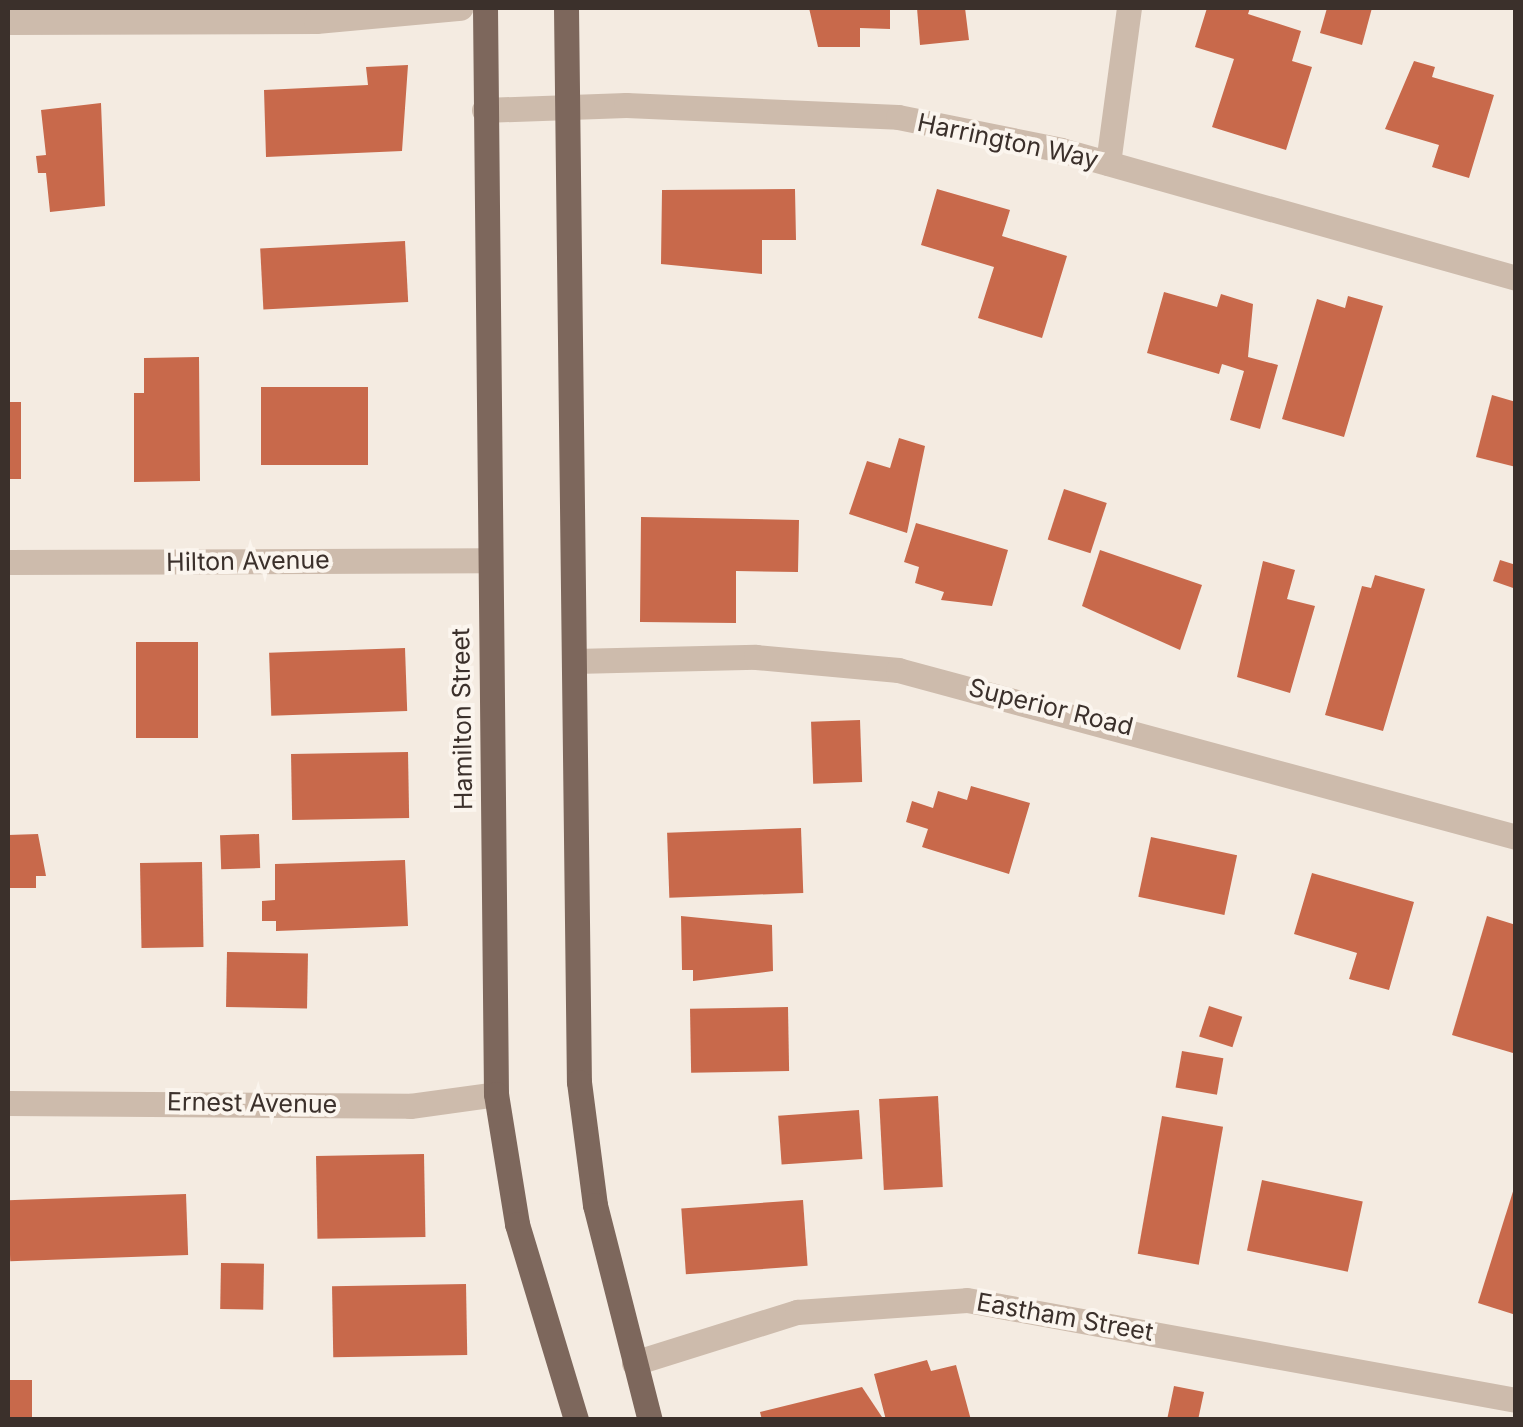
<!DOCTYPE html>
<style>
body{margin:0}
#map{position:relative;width:1523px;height:1427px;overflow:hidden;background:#f4ebe1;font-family:Inter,sans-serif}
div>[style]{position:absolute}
.building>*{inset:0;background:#c8694b;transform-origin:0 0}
.minor>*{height:25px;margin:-12.5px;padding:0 12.5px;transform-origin:12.5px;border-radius:12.5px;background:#cdbbac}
.major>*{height:25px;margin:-12.5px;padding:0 12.5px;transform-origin:12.5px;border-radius:12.5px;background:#7d675c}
span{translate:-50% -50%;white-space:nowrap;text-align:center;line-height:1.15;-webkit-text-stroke:8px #fbf5ee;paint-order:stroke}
.street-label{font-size:25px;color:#3b302b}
.frame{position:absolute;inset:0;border:10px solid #3b302b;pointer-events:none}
</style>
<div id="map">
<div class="building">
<i style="clip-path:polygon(809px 8px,890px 8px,890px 29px,860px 28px,860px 47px,818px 47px)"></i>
<i style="clip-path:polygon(917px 8px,965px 8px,969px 40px,920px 45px)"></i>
<i style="clip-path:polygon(1207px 8px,1250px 8px,1248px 14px,1301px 31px,1292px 61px,1312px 67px,1286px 150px,1212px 127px,1234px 59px,1195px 47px)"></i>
<i style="clip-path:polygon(1327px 8px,1372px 8px,1362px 45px,1320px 33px)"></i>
<i style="clip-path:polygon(1414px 61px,1435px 67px,1432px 77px,1494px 95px,1469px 178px,1432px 167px,1439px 145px,1385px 129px)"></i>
<i style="clip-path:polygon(408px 65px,402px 151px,266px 157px,264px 90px,368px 85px,366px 67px)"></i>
<i style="clip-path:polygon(101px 103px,105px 206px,50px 212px,46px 173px,38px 173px,36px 156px,46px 155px,41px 110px)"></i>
<i style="clip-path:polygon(795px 189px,796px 240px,762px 240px,762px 274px,661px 264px,662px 190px)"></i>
<i style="clip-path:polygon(937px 189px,1010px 210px,1002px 236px,1067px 256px,1042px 338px,978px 318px,994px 267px,921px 245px)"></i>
<i style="left:405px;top:241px;width:61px;height:145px;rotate:87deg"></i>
<i style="clip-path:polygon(1164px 292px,1217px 307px,1221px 294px,1253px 304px,1248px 357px,1278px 365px,1260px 429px,1230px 420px,1244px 371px,1222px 364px,1219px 374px,1147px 353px)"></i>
<i style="clip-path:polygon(1348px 296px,1383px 306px,1344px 437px,1282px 419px,1317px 299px,1345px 308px)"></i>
<i style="clip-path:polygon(199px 357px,200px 481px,134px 482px,134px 393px,144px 393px,144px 358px)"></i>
<i style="left:261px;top:387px;width:107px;height:78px"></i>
<i style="clip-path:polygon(1492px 395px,1516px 402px,1516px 467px,1476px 457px)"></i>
<i style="left:8px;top:402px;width:13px;height:77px"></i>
<i style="clip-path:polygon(899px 438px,925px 446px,907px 533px,849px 514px,867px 461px,890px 468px)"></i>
<i style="left:1064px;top:489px;width:45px;height:53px;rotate:18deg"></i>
<i style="clip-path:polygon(641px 517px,799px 520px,798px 572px,736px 571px,736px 623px,640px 622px)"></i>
<i style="clip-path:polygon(916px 523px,1008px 550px,992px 606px,941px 600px,944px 592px,915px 583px,919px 567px,904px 562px)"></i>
<i style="clip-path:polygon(1100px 550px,1202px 585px,1180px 650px,1082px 606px)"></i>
<i style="clip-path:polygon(1500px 560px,1516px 565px,1516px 589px,1493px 581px)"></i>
<i style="clip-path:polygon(1263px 561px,1295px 570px,1287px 599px,1315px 606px,1290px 693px,1237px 677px)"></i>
<i style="clip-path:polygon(1375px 575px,1425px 589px,1383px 731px,1325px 715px,1362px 586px,1371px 588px)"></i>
<i style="left:136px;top:642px;width:62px;height:96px"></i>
<i style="left:405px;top:648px;width:63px;height:136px;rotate:88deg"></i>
<i style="left:860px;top:720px;width:62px;height:49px;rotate:88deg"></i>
<i style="left:408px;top:752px;width:66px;height:117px;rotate:89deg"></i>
<i style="clip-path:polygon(971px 786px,1030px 803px,1009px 874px,922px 847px,928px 829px,906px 822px,912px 801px,933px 808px,938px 791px,967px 800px)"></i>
<i style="left:801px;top:828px;width:65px;height:134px;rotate:88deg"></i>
<i style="clip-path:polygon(38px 834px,46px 876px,36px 876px,36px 888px,8px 888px,8px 835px)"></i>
<i style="left:259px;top:834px;width:34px;height:39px;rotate:88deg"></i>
<i style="left:1151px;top:837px;width:88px;height:61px;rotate:12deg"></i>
<i style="clip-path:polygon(405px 860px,408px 926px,276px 931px,276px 921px,262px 921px,262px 901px,275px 900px,275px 864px)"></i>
<i style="left:202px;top:862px;width:85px;height:62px;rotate:89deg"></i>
<i style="clip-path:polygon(1312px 873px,1414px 902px,1389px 990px,1349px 979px,1357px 953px,1294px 934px)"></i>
<i style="clip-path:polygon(681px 916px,772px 925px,773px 971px,693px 981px,693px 970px,682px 970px)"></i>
<i style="clip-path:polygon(1487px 916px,1516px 925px,1513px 1053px,1452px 1035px)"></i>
<i style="left:227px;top:952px;width:81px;height:55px;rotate:1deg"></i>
<i style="left:1209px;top:1006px;width:35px;height:32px;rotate:18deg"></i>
<i style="left:788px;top:1007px;width:64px;height:98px;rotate:89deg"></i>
<i style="left:1182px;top:1051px;width:42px;height:37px;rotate:10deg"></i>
<i style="left:938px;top:1096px;width:91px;height:59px;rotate:87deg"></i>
<i style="left:859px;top:1110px;width:49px;height:81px;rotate:86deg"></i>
<i style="left:1162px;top:1116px;width:62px;height:140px;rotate:10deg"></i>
<i style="left:424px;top:1154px;width:83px;height:108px;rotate:89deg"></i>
<i style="left:1262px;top:1180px;width:103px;height:72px;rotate:12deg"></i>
<i style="clip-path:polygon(1515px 1185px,1516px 1185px,1516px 1315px,1478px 1303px)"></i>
<i style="left:186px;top:1194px;width:61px;height:178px;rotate:88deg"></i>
<i style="left:803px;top:1200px;width:66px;height:122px;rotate:86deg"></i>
<i style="left:221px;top:1263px;width:43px;height:46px;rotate:1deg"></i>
<i style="left:466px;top:1284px;width:71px;height:134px;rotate:89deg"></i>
<i style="clip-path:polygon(927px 1360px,931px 1371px,956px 1365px,971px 1420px,886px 1420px,874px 1374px)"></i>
<i style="left:8px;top:1380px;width:24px;height:40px"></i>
<i style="clip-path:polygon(1174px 1386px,1204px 1392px,1198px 1420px,1167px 1420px)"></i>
<i style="clip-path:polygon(862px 1387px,884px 1420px,762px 1420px,760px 1412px)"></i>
</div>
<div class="minor">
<i style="left:8px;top:22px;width:308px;rotate:-0.2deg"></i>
<i style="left:316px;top:21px;width:145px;rotate:-5.2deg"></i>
<i style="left:484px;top:110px;width:142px;rotate:-2deg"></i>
<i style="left:626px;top:105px;width:272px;rotate:2.5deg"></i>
<i style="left:898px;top:117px;width:166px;rotate:11.4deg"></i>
<i style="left:1061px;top:150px;width:473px;rotate:15.7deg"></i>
<i style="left:1108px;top:163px;width:156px;rotate:-82.3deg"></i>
<i style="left:8px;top:562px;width:480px;rotate:-0.2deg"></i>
<i style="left:574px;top:661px;width:182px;rotate:-1.3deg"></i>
<i style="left:756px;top:657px;width:143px;rotate:5.2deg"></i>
<i style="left:898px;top:670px;width:640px;rotate:15.12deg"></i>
<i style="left:8px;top:1103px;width:402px;rotate:0.4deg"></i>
<i style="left:410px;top:1106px;width:87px;rotate:-7.9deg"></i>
<i style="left:634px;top:1363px;width:171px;rotate:-17.4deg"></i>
<i style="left:797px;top:1312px;width:170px;rotate:-4deg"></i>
<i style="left:967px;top:1300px;width:558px;rotate:10.32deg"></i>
</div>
<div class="major">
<i style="left:485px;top:8px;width:1086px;rotate:89.42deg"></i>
<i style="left:496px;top:1094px;width:132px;rotate:80.8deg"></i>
<i style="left:517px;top:1224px;width:205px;rotate:73.2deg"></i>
<i style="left:566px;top:8px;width:1074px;rotate:89.31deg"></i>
<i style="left:579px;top:1082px;width:124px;rotate:82.6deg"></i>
<i style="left:595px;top:1205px;width:222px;rotate:75.7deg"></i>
</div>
<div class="street-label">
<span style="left:1008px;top:141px;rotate:12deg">Harrington Way</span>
<span style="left:248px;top:561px;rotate:-1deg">Hilton Avenue</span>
<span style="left:1051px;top:707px;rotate:14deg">Superior Road</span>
<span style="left:462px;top:719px;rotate:-91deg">Hamilton Street</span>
<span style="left:252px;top:1103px;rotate:1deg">Ernest Avenue</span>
<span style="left:1065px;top:1317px;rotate:10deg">Eastham Street</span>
</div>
<div class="frame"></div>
</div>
